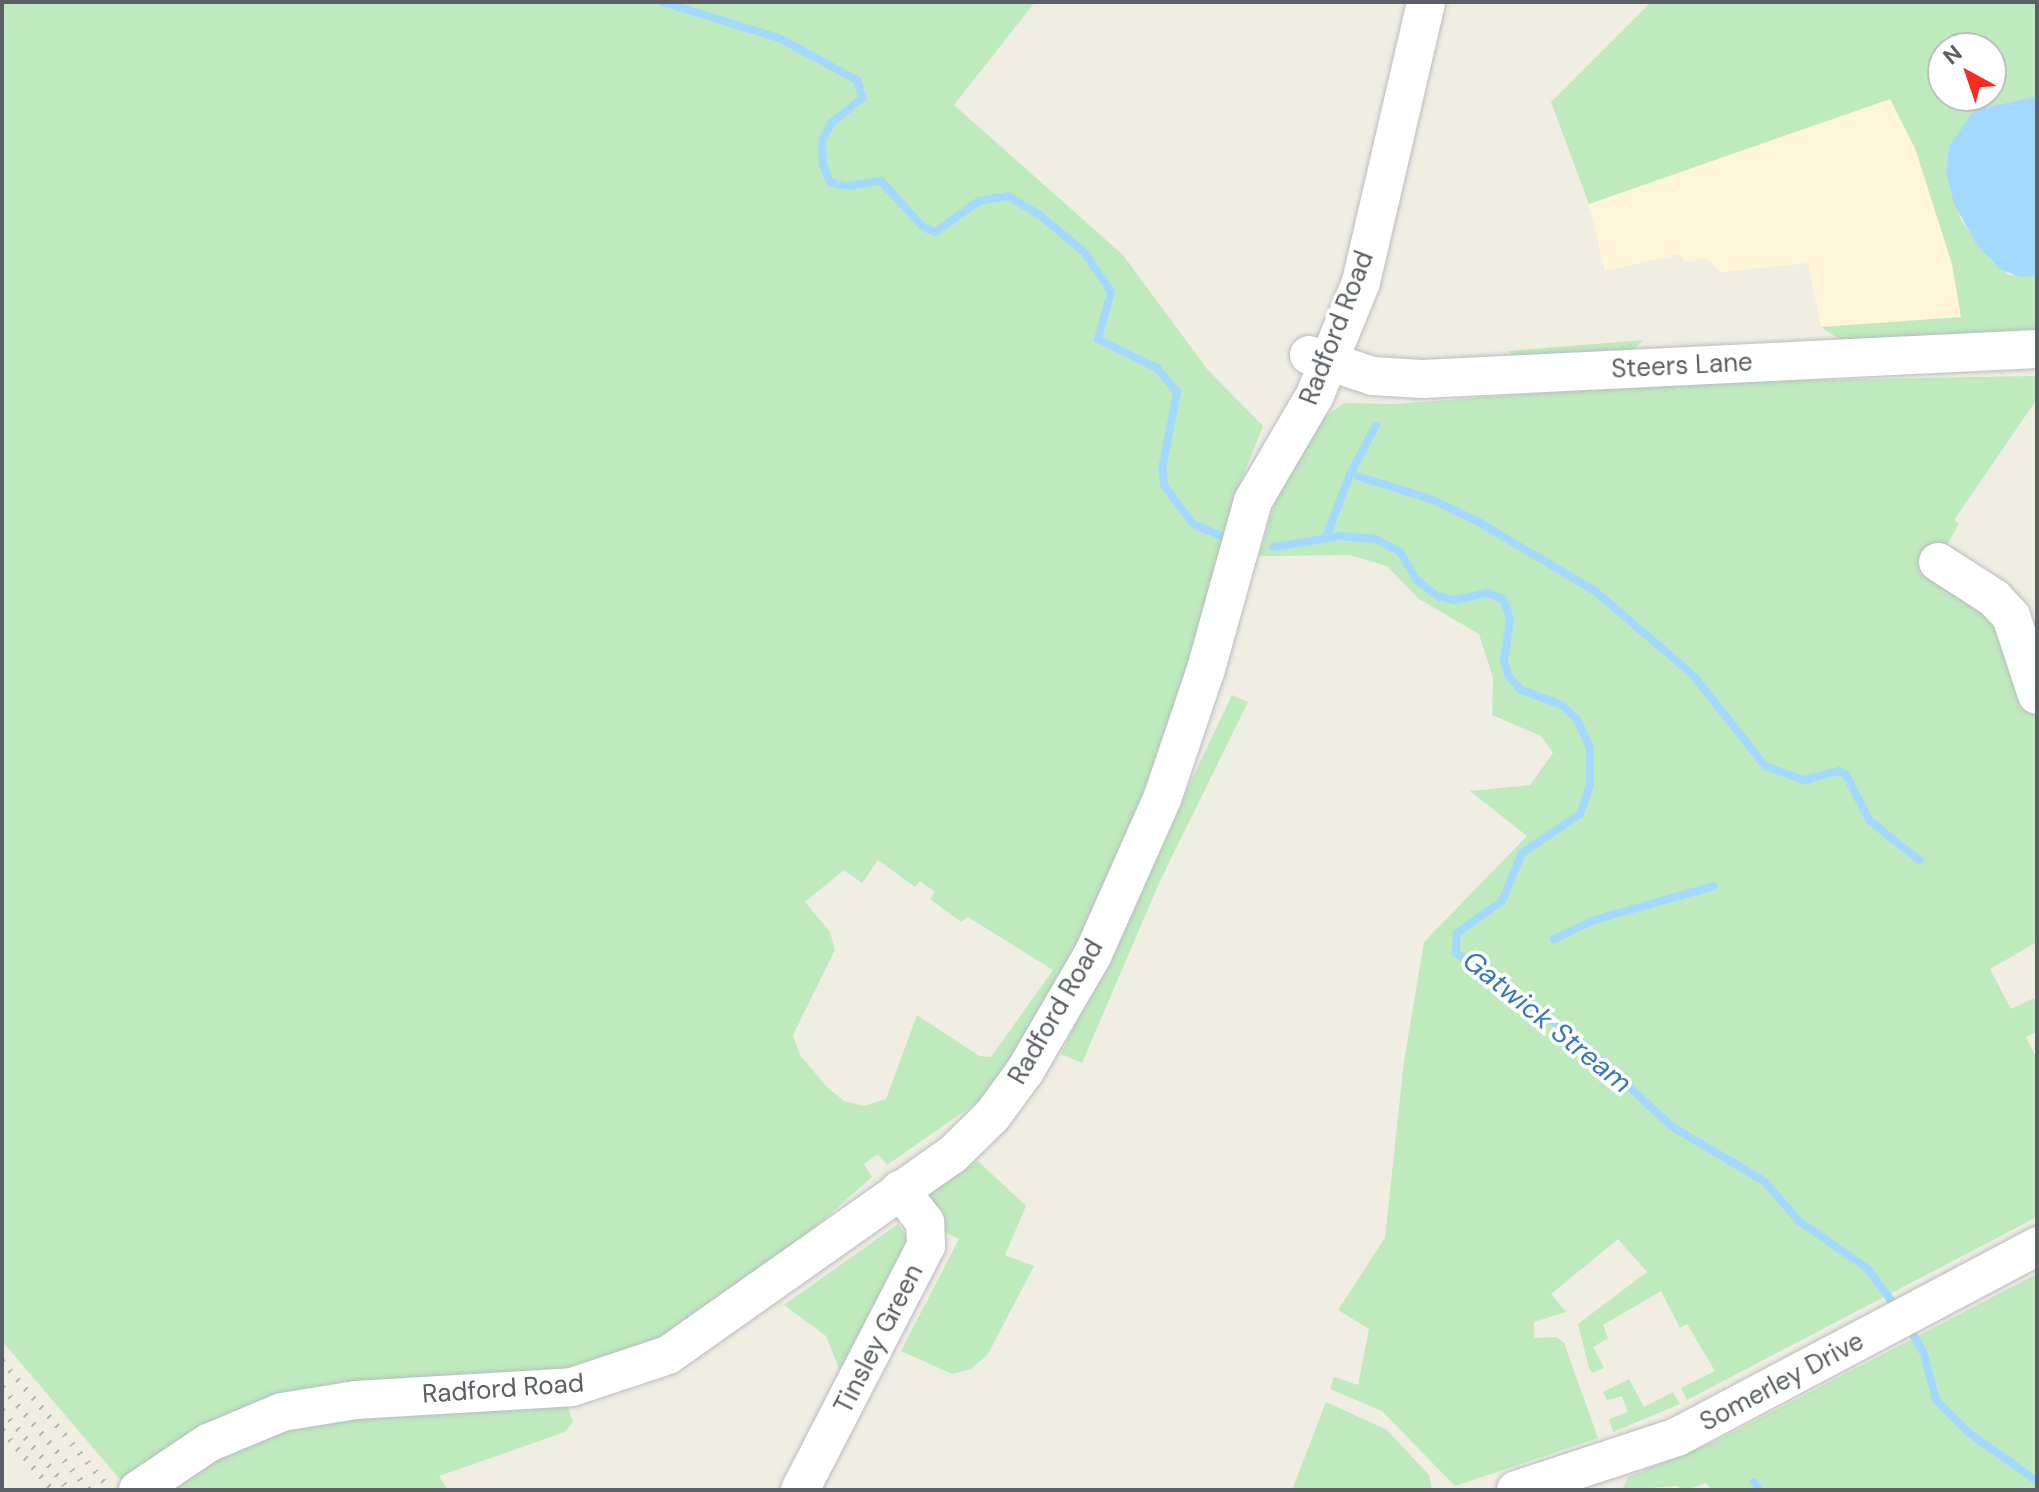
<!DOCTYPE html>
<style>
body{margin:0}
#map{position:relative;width:2039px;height:1492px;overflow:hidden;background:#f0ede3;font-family:"DM Sans",sans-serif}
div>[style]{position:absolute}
.commercial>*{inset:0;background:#fff5d9}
.green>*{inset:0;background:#beeabd}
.water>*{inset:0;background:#a4d9ff}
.stream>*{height:8px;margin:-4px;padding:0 4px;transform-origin:4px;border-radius:4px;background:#a4d9ff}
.roads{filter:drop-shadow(0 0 2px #b8bcc1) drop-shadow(0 0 2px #b8bcc1)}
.minor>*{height:38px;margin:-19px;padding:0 19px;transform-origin:19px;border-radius:19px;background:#fff}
.rail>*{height:6px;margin-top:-3px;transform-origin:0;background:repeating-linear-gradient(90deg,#b5b6b7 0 2px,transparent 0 12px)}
span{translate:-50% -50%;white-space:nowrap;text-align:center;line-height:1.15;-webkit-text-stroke:7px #fff;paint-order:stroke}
.street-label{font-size:26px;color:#5b6066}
.water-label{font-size:28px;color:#3679bc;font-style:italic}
.frame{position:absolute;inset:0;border:4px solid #5b6066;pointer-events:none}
.north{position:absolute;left:1927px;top:32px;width:80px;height:80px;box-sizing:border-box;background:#fff;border:2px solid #bdbfc2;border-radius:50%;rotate:320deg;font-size:22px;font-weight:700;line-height:32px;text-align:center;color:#5b6066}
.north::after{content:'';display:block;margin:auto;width:28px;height:36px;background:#fa2c1f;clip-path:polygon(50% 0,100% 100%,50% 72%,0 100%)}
</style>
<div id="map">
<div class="commercial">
<i style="clip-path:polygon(1890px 99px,1915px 148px,1952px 264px,1961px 318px,1928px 326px,1821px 327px,1808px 263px,1721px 272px,1706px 258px,1685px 262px,1680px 254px,1605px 271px,1589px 204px)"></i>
</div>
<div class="green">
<i style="clip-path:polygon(evenodd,2px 2px,1035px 2px,954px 105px,1123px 255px,1207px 369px,1263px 426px,1241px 481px,1190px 695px,1059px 986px,986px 1096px,887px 1165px,878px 1154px,864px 1164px,872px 1177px,761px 1274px,679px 1337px,561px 1388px,573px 1422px,565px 1432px,439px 1476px,448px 1490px,129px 1490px,2px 1341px,2px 2px,878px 860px,915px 887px,920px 881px,935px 892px,930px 899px,961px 922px,968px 917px,1053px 970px,991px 1057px,979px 1056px,917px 1015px,886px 1099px,864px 1106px,844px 1101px,827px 1087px,800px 1055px,793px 1035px,835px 950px,830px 932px,805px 902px,844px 870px,862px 883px,878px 860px)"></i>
<i style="clip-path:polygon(evenodd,1651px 2px,2037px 2px,2037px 96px,1974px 110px,1949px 146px,1946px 171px,1961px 220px,1990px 259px,2009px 275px,2037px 276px,2037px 339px,1842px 341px,1821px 327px,1961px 317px,1952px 264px,1915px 148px,1890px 99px,1589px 204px,1551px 102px,1651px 2px,1943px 48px,1991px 48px,1991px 96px,1943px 96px,1943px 48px)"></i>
<i style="clip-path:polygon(1643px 340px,1625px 359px,1518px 361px,1509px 351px)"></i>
<i style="clip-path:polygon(2037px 376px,2037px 399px,1954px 520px,1959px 524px,1946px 547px,1990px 611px,2037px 719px,2037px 942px,1990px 969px,2011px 1009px,2034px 998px,2037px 1004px,2037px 1031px,2026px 1037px,2037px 1059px,2037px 1217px,1687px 1400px,1681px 1388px,1715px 1371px,1687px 1324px,1680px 1328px,1661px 1291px,1603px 1325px,1608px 1338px,1593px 1347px,1604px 1368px,1592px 1373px,1589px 1368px,1578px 1324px,1647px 1272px,1618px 1239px,1551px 1294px,1566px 1312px,1534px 1322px,1534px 1338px,1557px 1337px,1564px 1343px,1598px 1438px,1455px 1486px,1382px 1411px,1330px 1389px,1334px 1377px,1358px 1385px,1369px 1329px,1338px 1310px,1385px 1238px,1404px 1061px,1424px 942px,1527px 836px,1470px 791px,1530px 785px,1553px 753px,1541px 736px,1492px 715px,1493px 678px,1479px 634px,1419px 599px,1387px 566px,1350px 555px,1259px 556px,1276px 498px,1325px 417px,1344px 403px,1395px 404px,1683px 382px)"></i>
<i style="clip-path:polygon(1232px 695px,1248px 702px,1160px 881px,1082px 1063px,1061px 1054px)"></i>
<i style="clip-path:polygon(978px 1161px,1026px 1206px,1005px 1255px,1034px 1266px,988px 1354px,971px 1369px,952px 1374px,901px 1351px,959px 1239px,943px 1231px,923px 1198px)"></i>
<i style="clip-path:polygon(898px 1224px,908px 1238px,840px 1371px,826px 1336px,784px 1305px)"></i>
<i style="clip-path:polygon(2037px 1274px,2037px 1490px,1712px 1490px,1706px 1483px,1685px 1490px,1676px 1486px,1622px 1490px,1628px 1477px,1714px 1442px)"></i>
<i style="clip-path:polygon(1629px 1379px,1644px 1407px,1673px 1392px,1680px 1404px,1613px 1432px,1609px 1419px,1628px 1412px,1622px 1396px,1607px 1400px,1603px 1392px)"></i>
<i style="clip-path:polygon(1326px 1402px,1387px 1430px,1429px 1475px,1432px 1490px,1292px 1490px)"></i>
</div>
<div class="water">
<i style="clip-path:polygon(2037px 96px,2037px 276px,2020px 277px,2000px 269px,1977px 245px,1954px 204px,1946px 171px,1949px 146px,1974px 110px)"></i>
</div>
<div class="stream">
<i style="left:662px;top:2px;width:122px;rotate:17.1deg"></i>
<i style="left:779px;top:38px;width:89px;rotate:28.3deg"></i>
<i style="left:857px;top:80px;width:19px;rotate:74deg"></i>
<i style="left:862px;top:98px;width:38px;rotate:141deg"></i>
<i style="left:832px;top:122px;width:21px;rotate:119deg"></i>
<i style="left:822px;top:140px;width:25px;rotate:88deg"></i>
<i style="left:823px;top:165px;width:18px;rotate:68deg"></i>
<i style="left:830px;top:182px;width:16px;rotate:14deg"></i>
<i style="left:846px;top:186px;width:35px;rotate:-8deg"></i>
<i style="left:881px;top:181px;width:62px;rotate:47.6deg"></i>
<i style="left:923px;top:227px;width:13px;rotate:23deg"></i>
<i style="left:935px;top:232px;width:54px;rotate:-35.2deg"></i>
<i style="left:979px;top:201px;width:29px;rotate:-10deg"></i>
<i style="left:1008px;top:196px;width:37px;rotate:31deg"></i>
<i style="left:1040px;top:215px;width:59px;rotate:40.2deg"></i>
<i style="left:1085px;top:253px;width:47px;rotate:56.3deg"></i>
<i style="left:1111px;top:292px;width:49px;rotate:105.5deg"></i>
<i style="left:1098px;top:339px;width:66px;rotate:26.2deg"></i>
<i style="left:1157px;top:368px;width:31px;rotate:50deg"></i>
<i style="left:1177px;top:392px;width:78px;rotate:101deg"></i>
<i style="left:1162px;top:469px;width:18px;rotate:81deg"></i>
<i style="left:1165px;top:487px;width:46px;rotate:52.9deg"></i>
<i style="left:1193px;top:524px;width:33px;rotate:23deg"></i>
<i style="left:1350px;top:474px;width:55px;rotate:-62deg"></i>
<i style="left:1326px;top:537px;width:67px;rotate:-69.1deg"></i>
<i style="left:1350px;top:474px;width:85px;rotate:17.2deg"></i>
<i style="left:1431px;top:499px;width:51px;rotate:25.6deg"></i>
<i style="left:1477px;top:521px;width:137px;rotate:30.7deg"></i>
<i style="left:1595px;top:591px;width:129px;rotate:40.6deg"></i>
<i style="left:1693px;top:675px;width:116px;rotate:51.6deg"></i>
<i style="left:1765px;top:766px;width:40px;rotate:20.2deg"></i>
<i style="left:1803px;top:780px;width:37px;rotate:-14deg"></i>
<i style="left:1839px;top:771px;width:8px;rotate:30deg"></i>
<i style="left:1846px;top:775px;width:51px;rotate:62.9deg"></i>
<i style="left:1869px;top:820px;width:65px;rotate:38.8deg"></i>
<i style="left:1273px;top:547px;width:68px;rotate:-9.3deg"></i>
<i style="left:1340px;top:536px;width:35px;rotate:5deg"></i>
<i style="left:1375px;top:539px;width:28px;rotate:27deg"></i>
<i style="left:1400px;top:552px;width:33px;rotate:59deg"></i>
<i style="left:1417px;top:580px;width:26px;rotate:39deg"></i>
<i style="left:1437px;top:596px;width:17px;rotate:13deg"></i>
<i style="left:1454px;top:600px;width:35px;rotate:-12deg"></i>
<i style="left:1488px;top:593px;width:16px;rotate:22deg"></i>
<i style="left:1503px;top:599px;width:21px;rotate:71deg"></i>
<i style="left:1510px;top:619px;width:41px;rotate:98.3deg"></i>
<i style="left:1504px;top:660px;width:16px;rotate:75deg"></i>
<i style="left:1508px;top:675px;width:20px;rotate:49deg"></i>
<i style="left:1521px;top:690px;width:44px;rotate:20.1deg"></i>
<i style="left:1562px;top:705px;width:21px;rotate:43deg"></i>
<i style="left:1577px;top:719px;width:32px;rotate:66deg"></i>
<i style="left:1590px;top:748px;width:37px;rotate:90deg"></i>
<i style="left:1590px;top:785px;width:31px;rotate:109deg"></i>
<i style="left:1580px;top:814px;width:70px;rotate:146.1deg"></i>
<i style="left:1522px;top:853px;width:52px;rotate:112.6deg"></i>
<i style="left:1502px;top:901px;width:55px;rotate:144.6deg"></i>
<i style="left:1457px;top:933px;width:20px;rotate:93deg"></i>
<i style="left:1456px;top:953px;width:152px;rotate:35.4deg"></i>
<i style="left:1580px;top:1041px;width:125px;rotate:43deg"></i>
<i style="left:1671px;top:1126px;width:108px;rotate:30.6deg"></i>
<i style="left:1764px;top:1181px;width:53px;rotate:48.8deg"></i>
<i style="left:1799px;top:1221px;width:84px;rotate:34.8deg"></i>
<i style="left:1868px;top:1269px;width:51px;rotate:53.8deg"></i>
<i style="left:1554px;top:939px;width:44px;rotate:-25.4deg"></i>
<i style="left:1594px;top:920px;width:124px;rotate:-15.9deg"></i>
<i style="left:1908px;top:1325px;width:33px;rotate:61deg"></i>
<i style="left:1924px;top:1354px;width:48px;rotate:75.4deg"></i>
<i style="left:1936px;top:1400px;width:47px;rotate:45deg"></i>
<i style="left:1969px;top:1433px;width:83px;rotate:35.2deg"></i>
<i style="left:1754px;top:1482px;width:9px;rotate:58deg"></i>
</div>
<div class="roads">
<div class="minor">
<i style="left:1309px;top:355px;width:67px;rotate:18.2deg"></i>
<i style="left:1373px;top:376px;width:49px;rotate:3.5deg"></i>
<i style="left:1422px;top:379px;width:616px;rotate:-2.79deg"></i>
<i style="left:1938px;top:562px;width:67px;rotate:32.7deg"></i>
<i style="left:1994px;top:598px;width:25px;rotate:47deg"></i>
<i style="left:2011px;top:616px;width:83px;rotate:71.8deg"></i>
<i style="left:138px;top:1490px;width:84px;rotate:-33.9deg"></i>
<i style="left:208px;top:1443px;width:80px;rotate:-22.7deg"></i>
<i style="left:282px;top:1412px;width:75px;rotate:-9.2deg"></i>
<i style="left:356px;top:1400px;width:216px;rotate:-3.4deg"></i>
<i style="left:572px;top:1387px;width:101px;rotate:-18.4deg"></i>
<i style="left:668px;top:1355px;width:347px;rotate:-35.2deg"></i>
<i style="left:952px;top:1155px;width:56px;rotate:-44.3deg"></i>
<i style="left:992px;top:1116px;width:56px;rotate:-53.7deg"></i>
<i style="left:1025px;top:1071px;width:135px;rotate:-59.8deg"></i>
<i style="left:1093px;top:954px;width:170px;rotate:-66deg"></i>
<i style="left:1162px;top:799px;width:137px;rotate:-71.3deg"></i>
<i style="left:1206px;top:669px;width:174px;rotate:-74.4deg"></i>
<i style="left:1253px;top:501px;width:123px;rotate:-59.7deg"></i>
<i style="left:1315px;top:395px;width:122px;rotate:-67.8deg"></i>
<i style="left:1361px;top:282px;width:287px;rotate:-76.9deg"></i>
<i style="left:800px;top:1490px;width:275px;rotate:-62.7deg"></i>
<i style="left:926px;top:1246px;width:24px;rotate:-92deg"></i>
<i style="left:925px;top:1222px;width:41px;rotate:-128deg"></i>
<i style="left:1516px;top:1490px;width:169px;rotate:-18.2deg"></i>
<i style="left:1677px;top:1437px;width:408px;rotate:-27.9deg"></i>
</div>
</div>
<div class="rail">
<i style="left:2px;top:1361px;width:169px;rotate:49.8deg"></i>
<i style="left:2px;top:1387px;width:135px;rotate:49.8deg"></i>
<i style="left:2px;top:1410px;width:104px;rotate:50.1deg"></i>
<i style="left:2px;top:1430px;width:78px;rotate:50.2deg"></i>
</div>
<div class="street-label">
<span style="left:1337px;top:328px;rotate:-69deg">Radford Road</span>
<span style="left:1682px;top:366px;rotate:-3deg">Steers Lane</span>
<span style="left:1056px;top:1012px;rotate:-60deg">Radford Road</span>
<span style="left:879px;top:1339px;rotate:-63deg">Tinsley Green</span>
<span style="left:1782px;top:1382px;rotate:-28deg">Somerley Drive</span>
<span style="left:503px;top:1389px;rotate:-4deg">Radford Road</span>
</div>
<div class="water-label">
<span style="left:1547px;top:1022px;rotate:39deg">Gatwick Stream</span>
</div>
<div class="frame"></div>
<div class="north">N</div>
</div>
